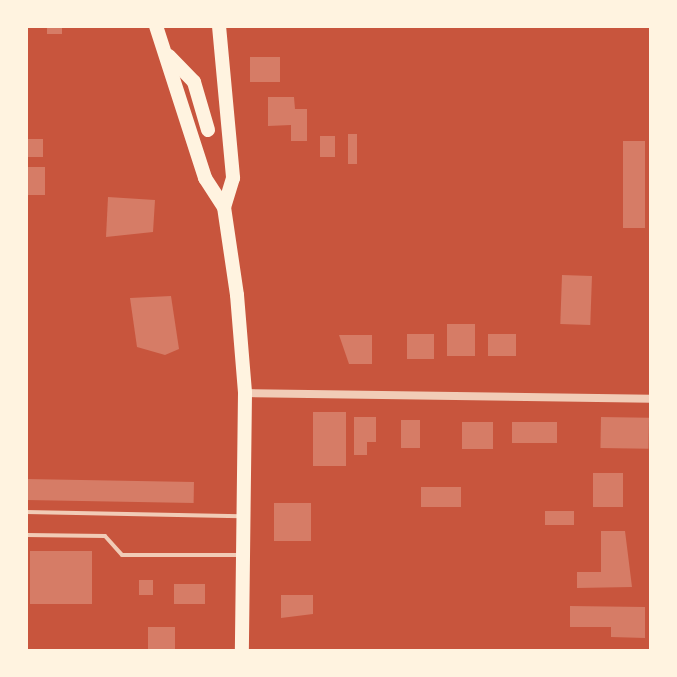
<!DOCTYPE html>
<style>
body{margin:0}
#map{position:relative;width:677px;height:677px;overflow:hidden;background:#c8553d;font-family:Ubuntu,sans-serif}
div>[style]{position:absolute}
.building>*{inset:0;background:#d67c66;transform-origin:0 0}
.service>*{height:4px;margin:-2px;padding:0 2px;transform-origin:2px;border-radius:2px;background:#f1ccb7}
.minor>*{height:8px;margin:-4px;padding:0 4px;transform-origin:4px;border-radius:4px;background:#f1ccb7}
.primary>*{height:14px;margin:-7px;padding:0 7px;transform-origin:7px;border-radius:7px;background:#fff3e0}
span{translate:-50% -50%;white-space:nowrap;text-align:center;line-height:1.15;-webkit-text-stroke:8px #fff3e0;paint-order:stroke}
.frame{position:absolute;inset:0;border:28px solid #fff3e0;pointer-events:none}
</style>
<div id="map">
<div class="building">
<i style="left:47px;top:26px;width:15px;height:8px"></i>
<i style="left:250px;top:57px;width:30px;height:25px"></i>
<i style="clip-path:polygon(268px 97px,294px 97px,295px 109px,307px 109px,307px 141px,291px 141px,291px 125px,268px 126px)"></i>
<i style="left:348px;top:134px;width:9px;height:30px"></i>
<i style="left:320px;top:136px;width:15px;height:21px"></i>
<i style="left:26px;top:139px;width:17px;height:18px"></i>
<i style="left:623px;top:141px;width:22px;height:87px"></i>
<i style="left:26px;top:167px;width:19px;height:28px"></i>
<i style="clip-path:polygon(108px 197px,155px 200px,153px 232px,106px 237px)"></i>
<i style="left:562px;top:275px;width:30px;height:49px;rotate:2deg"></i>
<i style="clip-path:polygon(171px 296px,179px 349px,165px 355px,137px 347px,130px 298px)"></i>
<i style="left:447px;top:324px;width:28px;height:32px"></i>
<i style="left:407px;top:334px;width:27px;height:25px"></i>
<i style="left:488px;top:334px;width:28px;height:22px"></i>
<i style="clip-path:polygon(339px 335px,372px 335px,372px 364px,349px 364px)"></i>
<i style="left:313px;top:412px;width:33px;height:54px"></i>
<i style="clip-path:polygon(354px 417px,376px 417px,376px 442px,367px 442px,367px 455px,354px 455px)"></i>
<i style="left:601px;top:417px;width:48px;height:31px;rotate:1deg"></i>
<i style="left:401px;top:420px;width:19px;height:28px"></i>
<i style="left:493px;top:422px;width:27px;height:31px;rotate:90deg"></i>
<i style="left:512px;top:422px;width:45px;height:21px"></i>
<i style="left:593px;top:473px;width:30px;height:34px"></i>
<i style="left:26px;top:479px;width:168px;height:21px;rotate:1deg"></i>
<i style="left:421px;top:487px;width:40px;height:20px"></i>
<i style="left:274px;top:503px;width:37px;height:38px"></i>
<i style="left:545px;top:511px;width:29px;height:14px"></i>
<i style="clip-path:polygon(601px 531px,625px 531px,632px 587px,577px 588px,577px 572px,601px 572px)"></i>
<i style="left:30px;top:551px;width:62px;height:53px"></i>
<i style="left:139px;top:580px;width:14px;height:15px"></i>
<i style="left:174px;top:584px;width:31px;height:20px"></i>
<i style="clip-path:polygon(281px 595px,313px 595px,313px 614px,281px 618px)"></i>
<i style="clip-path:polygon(570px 606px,645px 607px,645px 638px,611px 637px,611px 627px,570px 627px)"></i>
<i style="left:148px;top:627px;width:27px;height:24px"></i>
</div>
<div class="service">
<i style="left:26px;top:512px;width:215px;rotate:1.1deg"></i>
<i style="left:26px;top:535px;width:79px;rotate:0.7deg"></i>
<i style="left:105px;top:536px;width:25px;rotate:48deg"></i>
<i style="left:122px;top:555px;width:118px"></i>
</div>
<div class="minor">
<i style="left:245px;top:393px;width:406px;rotate:0.8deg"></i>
</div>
<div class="primary">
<i style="left:156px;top:26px;width:160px;rotate:72.1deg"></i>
<i style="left:205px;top:178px;width:35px;rotate:57deg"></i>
<i style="left:224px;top:207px;width:89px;rotate:81.6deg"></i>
<i style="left:237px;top:295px;width:98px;rotate:85.3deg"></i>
<i style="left:245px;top:393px;width:258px;rotate:90.7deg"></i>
<i style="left:219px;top:26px;width:153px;rotate:84.7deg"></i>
<i style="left:233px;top:178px;width:30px;rotate:107deg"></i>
<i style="left:169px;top:56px;width:36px;rotate:46deg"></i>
<i style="left:194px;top:82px;width:50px;rotate:73.7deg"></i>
</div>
<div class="frame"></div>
</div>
